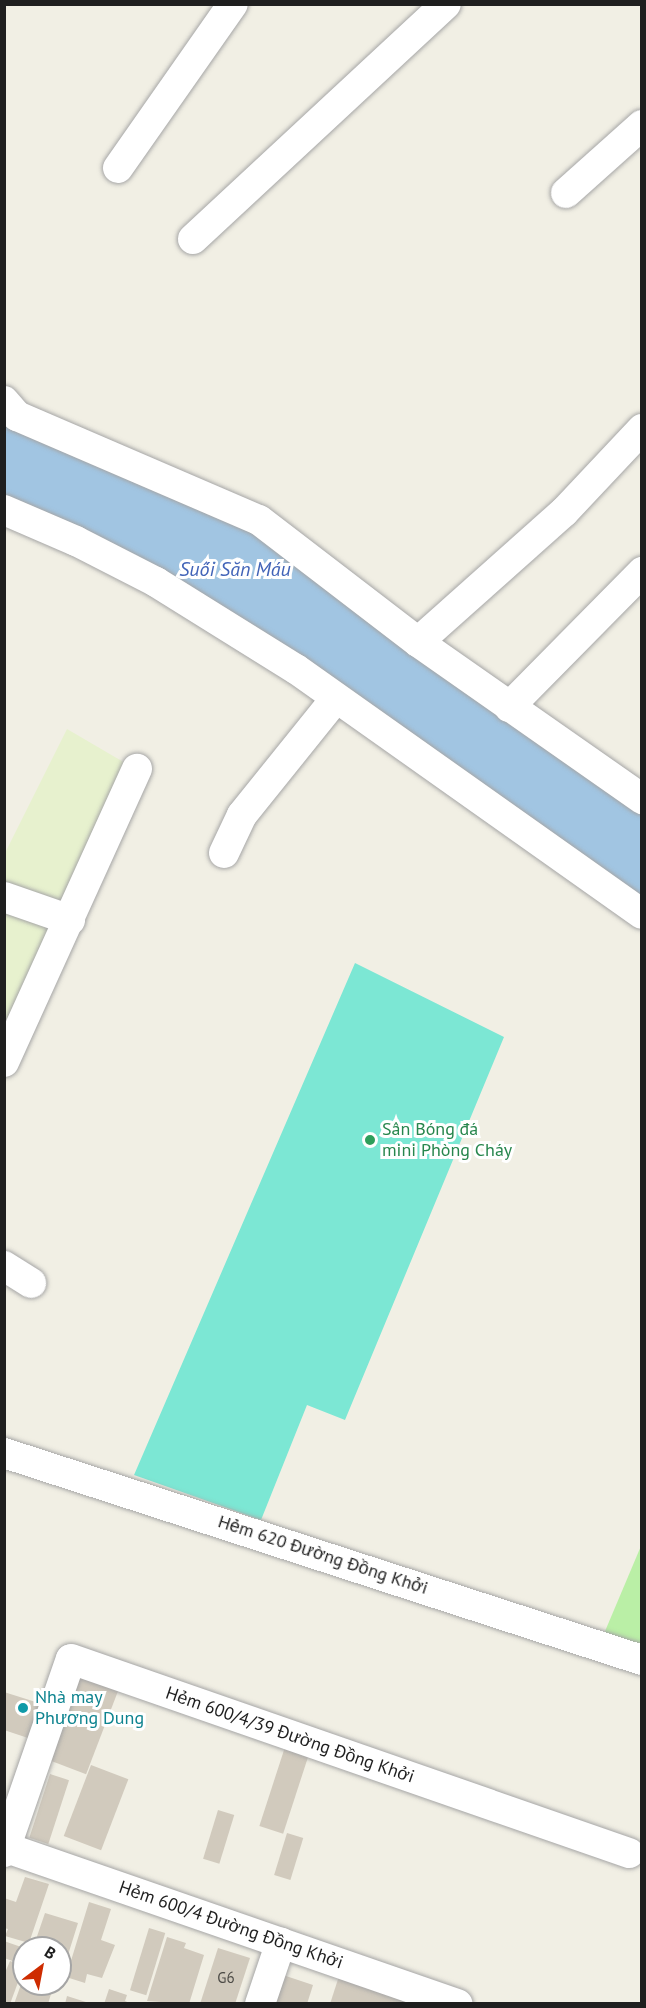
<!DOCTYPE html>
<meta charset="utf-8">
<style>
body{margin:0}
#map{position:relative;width:646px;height:2008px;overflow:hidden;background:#f1efe4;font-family:"PT Sans",sans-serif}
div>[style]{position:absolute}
.farmland>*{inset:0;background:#e7f1ce}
.grass>*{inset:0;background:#baefa6}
.pitch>*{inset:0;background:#7ce7d4}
.water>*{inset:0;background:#a1c5e2}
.building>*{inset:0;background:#d1cabd;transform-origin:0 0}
.roads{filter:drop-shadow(0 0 2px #a6a6a6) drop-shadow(0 0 2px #a6a6a6)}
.minor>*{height:30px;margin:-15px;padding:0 15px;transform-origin:15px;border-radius:15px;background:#fff}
.dots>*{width:16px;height:16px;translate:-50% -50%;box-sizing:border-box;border:3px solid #fff;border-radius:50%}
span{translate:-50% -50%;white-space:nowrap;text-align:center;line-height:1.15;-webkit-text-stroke:6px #fff;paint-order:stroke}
.number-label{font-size:15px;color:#4c4a46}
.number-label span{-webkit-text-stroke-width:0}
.leisure-label{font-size:18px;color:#27864d}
.left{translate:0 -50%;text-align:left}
.street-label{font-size:18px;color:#1f1f1f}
.culture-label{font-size:18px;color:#0d838f}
.water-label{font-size:20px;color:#4264b8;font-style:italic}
.frame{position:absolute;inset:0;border:6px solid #1f1f1f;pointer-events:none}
.north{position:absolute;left:12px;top:1936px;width:60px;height:60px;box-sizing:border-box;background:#fff;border:2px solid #a5a5a5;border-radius:50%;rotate:32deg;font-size:16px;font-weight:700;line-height:24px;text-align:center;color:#1f1f1f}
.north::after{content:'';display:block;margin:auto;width:21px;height:27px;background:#ce2c00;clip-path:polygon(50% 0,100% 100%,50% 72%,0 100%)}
</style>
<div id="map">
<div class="farmland">
<i style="clip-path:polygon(67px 729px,132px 767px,69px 909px,5px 887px,4px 855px)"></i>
<i style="clip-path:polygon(5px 905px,60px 925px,5px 1025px)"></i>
</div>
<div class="grass">
<i style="clip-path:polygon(641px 1546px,641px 1649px,603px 1636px)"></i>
</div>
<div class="pitch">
<i style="clip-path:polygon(355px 963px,504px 1037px,345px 1420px,307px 1405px,261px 1520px,134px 1475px)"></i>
</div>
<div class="water">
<i style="clip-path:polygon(4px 417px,254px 529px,641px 811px,641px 901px,5px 500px)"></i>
</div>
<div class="building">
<i style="left:81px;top:1676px;width:40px;height:90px;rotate:21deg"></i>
<i style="clip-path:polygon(4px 1692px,42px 1704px,31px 1739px,4px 1730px)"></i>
<i style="left:285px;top:1747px;width:25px;height:83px;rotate:18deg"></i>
<i style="left:91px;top:1765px;width:40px;height:76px;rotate:21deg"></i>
<i style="left:50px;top:1774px;width:20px;height:67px;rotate:18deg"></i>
<i style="left:218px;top:1810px;width:17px;height:51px;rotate:17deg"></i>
<i style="left:287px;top:1833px;width:17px;height:44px;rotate:17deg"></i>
<i style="clip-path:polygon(25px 1877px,49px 1884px,29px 1943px,5px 1936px,8px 1929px,4px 1928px,4px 1898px,16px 1902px)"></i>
<i style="clip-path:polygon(89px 1902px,111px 1909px,101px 1940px,115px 1945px,102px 1978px,87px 1974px,85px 1983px,66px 1977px)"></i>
<i style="clip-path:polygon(45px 1913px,78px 1923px,62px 1974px,60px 1973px,60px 1948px,33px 1948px)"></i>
<i style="left:149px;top:1928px;width:17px;height:65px;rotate:17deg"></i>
<i style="clip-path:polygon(167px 1937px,186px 1943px,184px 1948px,204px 1955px,189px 2004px,147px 2001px)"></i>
<i style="clip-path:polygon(4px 1941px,24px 1948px,24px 1965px,4px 1958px)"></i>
<i style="clip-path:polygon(218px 1948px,250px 1958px,235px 2004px,200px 2004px)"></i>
<i style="clip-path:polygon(10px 1961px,24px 1966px,10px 2004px,7px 2004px,4px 2003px,4px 1975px)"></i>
<i style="clip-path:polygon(277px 1973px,313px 1985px,307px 2004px,268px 2004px)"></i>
<i style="clip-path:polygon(340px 1973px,412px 2004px,330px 2004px)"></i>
<i style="clip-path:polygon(24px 1976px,24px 1984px,54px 1984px,48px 2004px,14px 2004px)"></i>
<i style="clip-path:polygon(109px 1989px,127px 1995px,125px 2001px,132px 2004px,104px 2004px)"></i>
<i style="clip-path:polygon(67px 1996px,89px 2003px,89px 2004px,65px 2004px)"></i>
</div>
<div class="roads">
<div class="minor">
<i style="left:118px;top:168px;width:200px;rotate:-55deg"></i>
<i style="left:566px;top:193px;width:102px;rotate:-41.8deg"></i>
<i style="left:193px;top:239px;width:345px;rotate:-42.9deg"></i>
<i style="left:4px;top:401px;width:20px;rotate:49deg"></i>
<i style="left:17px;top:416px;width:263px;rotate:23.3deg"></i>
<i style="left:259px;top:520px;width:200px;rotate:37.5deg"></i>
<i style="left:418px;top:642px;width:274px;rotate:35deg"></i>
<i style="left:4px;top:510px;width:78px;rotate:23.3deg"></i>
<i style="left:76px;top:541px;width:90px;rotate:27.1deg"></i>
<i style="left:156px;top:582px;width:165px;rotate:31.9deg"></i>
<i style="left:296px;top:669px;width:424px;rotate:35.3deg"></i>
<i style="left:418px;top:642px;width:195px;rotate:-41.7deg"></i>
<i style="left:564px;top:512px;width:114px;rotate:-46.8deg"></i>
<i style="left:509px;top:707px;width:190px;rotate:-45.4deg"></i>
<i style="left:224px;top:853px;width:42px;rotate:-64.7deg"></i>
<i style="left:242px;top:815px;width:150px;rotate:-51.2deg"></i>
<i style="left:4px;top:897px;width:70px;rotate:19.2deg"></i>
<i style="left:4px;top:1062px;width:322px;rotate:-65.6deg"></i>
<i style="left:4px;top:1266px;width:32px;rotate:32deg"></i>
<i style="left:4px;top:1453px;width:671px;rotate:17.98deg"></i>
<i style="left:4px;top:1847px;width:480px;rotate:19.1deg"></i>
<i style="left:4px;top:1852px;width:204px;rotate:-70.9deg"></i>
<i style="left:71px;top:1659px;width:591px;rotate:19.17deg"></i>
<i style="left:260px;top:2004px;width:65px;rotate:-71.3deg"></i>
</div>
</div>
<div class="dots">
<i style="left:370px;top:1140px;background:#2e9e5b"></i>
<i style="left:23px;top:1708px;background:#0f9aa8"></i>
</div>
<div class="number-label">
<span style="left:226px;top:1978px">G6</span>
</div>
<div class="leisure-label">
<span class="left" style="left:382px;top:1140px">Sân Bóng đá<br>mini Phòng Cháy</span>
</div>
<div class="street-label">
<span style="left:323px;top:1555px;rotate:18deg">Hẻm 620 Đường Đồng Khởi</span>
<span style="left:290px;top:1735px;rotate:19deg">Hẻm 600/4/39 Đường Đồng Khởi</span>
<span style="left:231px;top:1925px;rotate:19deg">Hẻm 600/4 Đường Đồng Khởi</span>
</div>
<div class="culture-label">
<span class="left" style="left:35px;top:1708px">Nhà may<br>Phương Dung</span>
</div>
<div class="water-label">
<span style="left:235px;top:569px">Suối Săn Máu</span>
</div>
<div class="frame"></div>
<div class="north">B</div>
</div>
